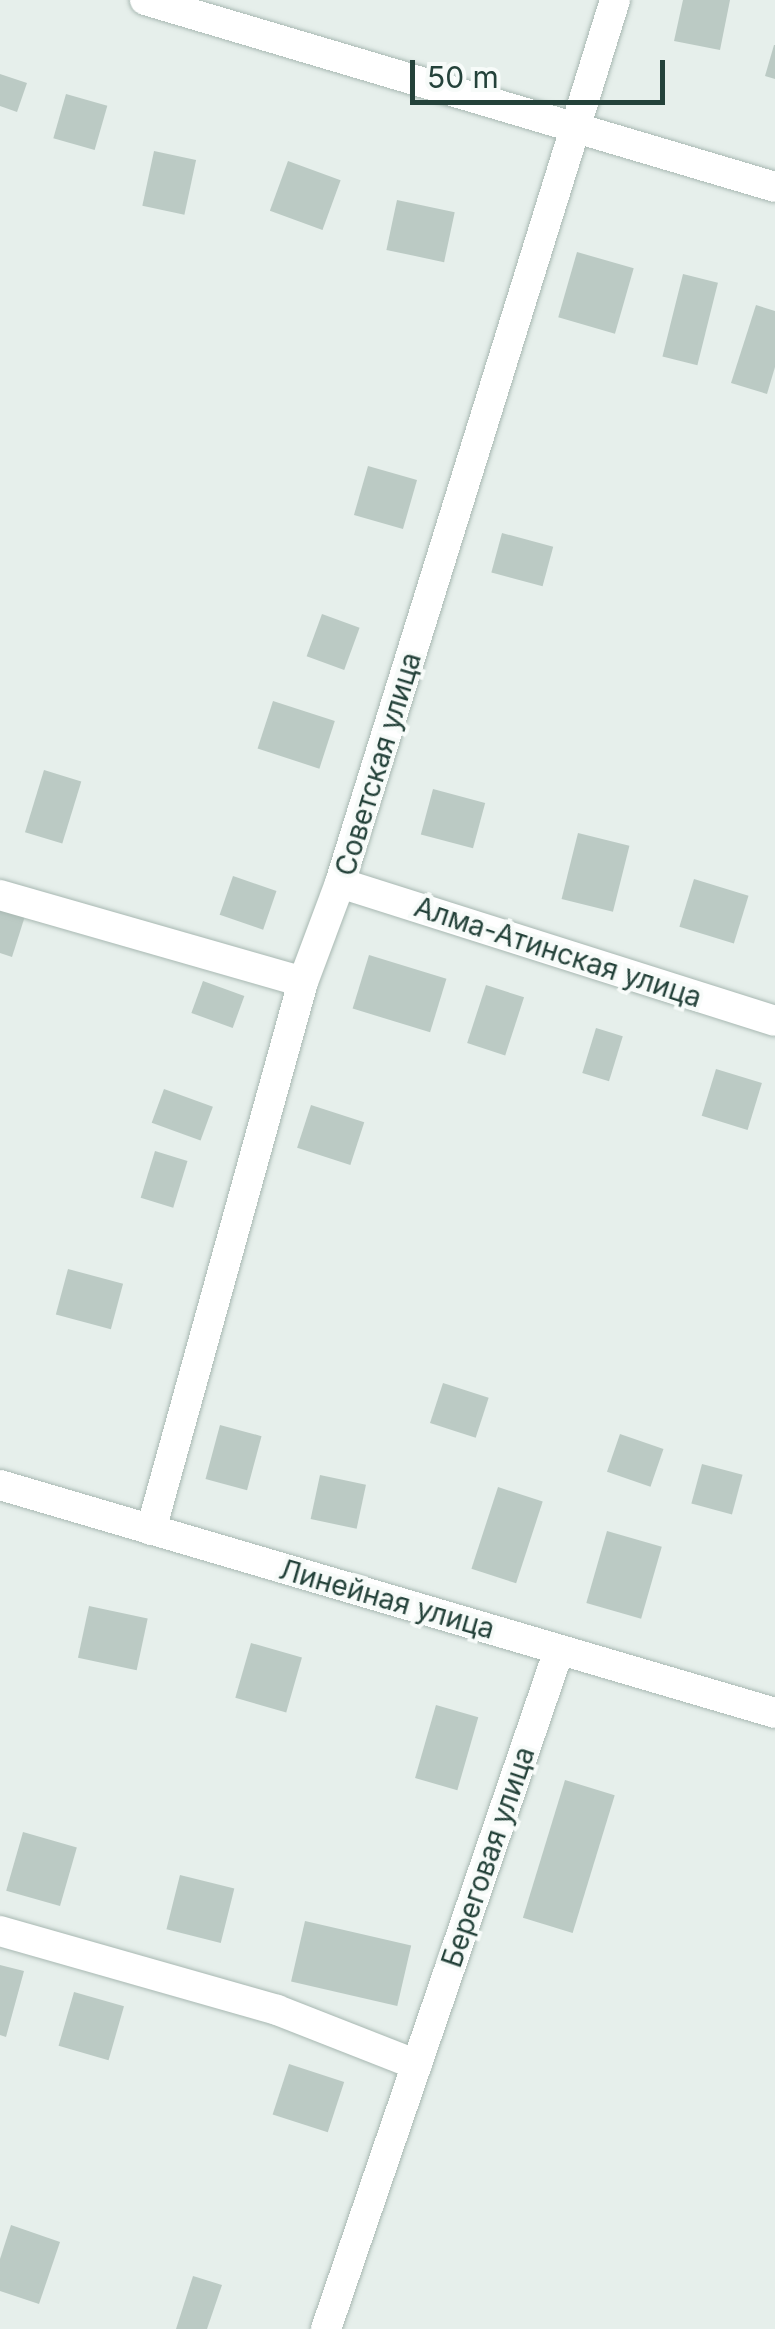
<!DOCTYPE html>
<meta charset="utf-8">
<style>
body{margin:0}
#map{position:relative;width:775px;height:2329px;overflow:hidden;background:#e6efeb;font-family:Inter,sans-serif}
div>[style]{position:absolute}
.building>*{inset:0;background:#bbcac4;transform-origin:0 0}
.roads{filter:drop-shadow(0 0 2px #a8b8b2) drop-shadow(0 0 2px #a8b8b2)}
.street>*{height:30px;margin:-15px;padding:0 15px;transform-origin:15px;border-radius:15px;background:#fff}
span{translate:-50% -50%;white-space:nowrap;text-align:center;line-height:1.15;-webkit-text-stroke:8px #f7fbf9;paint-order:stroke}
.street-label{font-size:28px;color:#24423a}
.scale{position:absolute;left:410px;top:60px;width:255px;height:45px;box-sizing:border-box;border:5px solid #24423a;border-top:0;padding-left:12px;font-size:30px;line-height:35px;white-space:nowrap;color:#24423a;-webkit-text-stroke:8px #f7fbf9;paint-order:stroke}
</style>
<div id="map">
<div class="building">
<i style="clip-path:polygon(683px 0,730px 0,720px 50px,674px 41px)"></i>
<i style="clip-path:polygon(774px 45px,775px 45px,775px 79px,765px 76px)"></i>
<i style="clip-path:polygon(0 74px,27px 83px,17px 112px,0 106px)"></i>
<i style="left:66px;top:94px;width:43px;height:46px;rotate:16deg"></i>
<i style="left:154px;top:151px;width:43px;height:56px;rotate:12deg"></i>
<i style="left:288px;top:161px;width:56px;height:53px;rotate:20deg"></i>
<i style="left:397px;top:200px;width:59px;height:51px;rotate:12deg"></i>
<i style="left:577px;top:252px;width:59px;height:68px;rotate:16deg"></i>
<i style="left:683px;top:274px;width:36px;height:85px;rotate:14deg"></i>
<i style="clip-path:polygon(756px 305px,775px 311px,775px 367px,767px 394px,731px 383px)"></i>
<i style="left:368px;top:466px;width:51px;height:51px;rotate:16deg"></i>
<i style="left:502px;top:533px;width:53px;height:41px;rotate:15deg"></i>
<i style="left:322px;top:614px;width:40px;height:45px;rotate:20deg"></i>
<i style="left:273px;top:701px;width:65px;height:50px;rotate:18deg"></i>
<i style="left:44px;top:770px;width:39px;height:65px;rotate:17deg"></i>
<i style="left:433px;top:789px;width:54px;height:47px;rotate:15deg"></i>
<i style="left:578px;top:833px;width:53px;height:68px;rotate:14deg"></i>
<i style="left:233px;top:876px;width:46px;height:41px;rotate:19deg"></i>
<i style="left:694px;top:879px;width:57px;height:50px;rotate:17deg"></i>
<i style="clip-path:polygon(0 907px,25px 916px,12px 957px,0 953px)"></i>
<i style="left:369px;top:955px;width:81px;height:56px;rotate:17deg"></i>
<i style="left:203px;top:981px;width:44px;height:34px;rotate:20deg"></i>
<i style="left:486px;top:985px;width:40px;height:61px;rotate:18deg"></i>
<i style="left:596px;top:1028px;width:28px;height:47px;rotate:17deg"></i>
<i style="left:716px;top:1069px;width:48px;height:49px;rotate:17deg"></i>
<i style="left:164px;top:1089px;width:52px;height:36px;rotate:20deg"></i>
<i style="left:311px;top:1105px;width:56px;height:45px;rotate:18deg"></i>
<i style="left:155px;top:1151px;width:34px;height:49px;rotate:17deg"></i>
<i style="left:68px;top:1269px;width:57px;height:47px;rotate:15deg"></i>
<i style="left:443px;top:1383px;width:48px;height:42px;rotate:18deg"></i>
<i style="left:220px;top:1425px;width:43px;height:56px;rotate:15deg"></i>
<i style="left:620px;top:1434px;width:46px;height:40px;rotate:19deg"></i>
<i style="left:702px;top:1464px;width:42px;height:41px;rotate:15deg"></i>
<i style="left:320px;top:1475px;width:47px;height:45px;rotate:12deg"></i>
<i style="left:498px;top:1487px;width:47px;height:86px;rotate:18deg"></i>
<i style="left:607px;top:1531px;width:57px;height:75px;rotate:16deg"></i>
<i style="left:89px;top:1606px;width:60px;height:53px;rotate:12deg"></i>
<i style="left:251px;top:1643px;width:53px;height:57px;rotate:16deg"></i>
<i style="left:436px;top:1705px;width:44px;height:76px;rotate:16deg"></i>
<i style="left:565px;top:1780px;width:52px;height:144px;rotate:17deg"></i>
<i style="left:23px;top:1832px;width:56px;height:61px;rotate:16deg"></i>
<i style="left:180px;top:1875px;width:56px;height:56px;rotate:14deg"></i>
<i style="left:305px;top:1921px;width:109px;height:62px;rotate:13deg"></i>
<i style="clip-path:polygon(0 1965px,24px 1971px,6px 2037px,0 2035px)"></i>
<i style="left:74px;top:1992px;width:52px;height:56px;rotate:16deg"></i>
<i style="left:289px;top:2064px;width:58px;height:53px;rotate:18deg"></i>
<i style="clip-path:polygon(11px 2225px,60px 2242px,39px 2304px,0 2291px,0 2259px)"></i>
<i style="clip-path:polygon(193px 2276px,222px 2285px,207px 2329px,176px 2329px)"></i>
</div>
<div class="roads">
<div class="street">
<i style="left:145px;top:0;width:657px;rotate:16.53deg"></i>
<i style="left:340px;top:883px;width:456px;rotate:17.6deg"></i>
<i style="left:0;top:895px;width:315px;rotate:16deg"></i>
<i style="left:0;top:1485px;width:808px;rotate:16.39deg"></i>
<i style="left:151px;top:1530px;width:569px;rotate:-74.5deg"></i>
<i style="left:303px;top:982px;width:106px;rotate:-69.5deg"></i>
<i style="left:340px;top:883px;width:925px;rotate:-72.7deg"></i>
<i style="left:0;top:1931px;width:288px;rotate:15.9deg"></i>
<i style="left:277px;top:2010px;width:150px;rotate:21.4deg"></i>
<i style="left:326px;top:2329px;width:718px;rotate:-71.06deg"></i>
</div>
</div>
<div class="street-label">
<span style="left:378px;top:764px;rotate:-73deg">Советская улица</span>
<span style="left:558px;top:952px;rotate:18deg">Алма-Атинская улица</span>
<span style="left:387px;top:1599px;rotate:16deg">Линейная улица</span>
<span style="left:488px;top:1857px;rotate:-71deg">Береговая улица</span>
</div>
<div class="scale">50 m</div>
</div>
